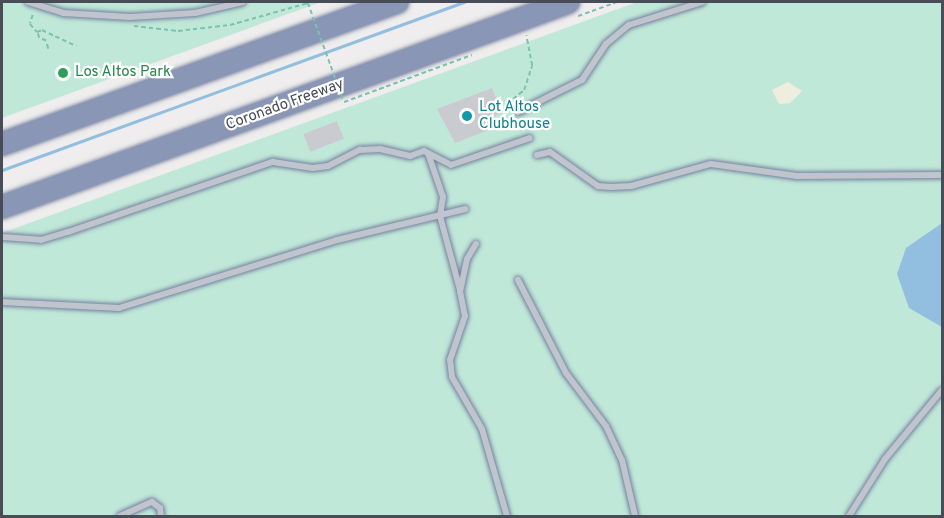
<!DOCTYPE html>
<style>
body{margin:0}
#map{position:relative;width:944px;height:518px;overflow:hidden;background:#efeded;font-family:Overpass,sans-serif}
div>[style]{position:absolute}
.green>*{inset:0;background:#c0e8d8}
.sand>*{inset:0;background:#efeddf}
.water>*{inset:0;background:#92bee0}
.stream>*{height:3px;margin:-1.5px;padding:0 1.5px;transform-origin:1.5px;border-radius:1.5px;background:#92bee0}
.building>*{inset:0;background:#cacbd1;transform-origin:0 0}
.path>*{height:1.5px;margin-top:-0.75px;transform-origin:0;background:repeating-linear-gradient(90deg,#7cc2af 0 4.5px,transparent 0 7.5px)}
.roads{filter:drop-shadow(0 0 2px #7581a1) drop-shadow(0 0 2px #7581a1)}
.service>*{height:6px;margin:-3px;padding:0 3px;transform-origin:3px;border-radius:3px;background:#bfc4cd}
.motorway>*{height:22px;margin:-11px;padding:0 11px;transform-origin:11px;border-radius:11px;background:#8a96b6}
.path-bridge>*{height:1.5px;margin-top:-0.75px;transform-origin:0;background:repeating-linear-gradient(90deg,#7cc2af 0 4.5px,transparent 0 7.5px)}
.dots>*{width:16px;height:16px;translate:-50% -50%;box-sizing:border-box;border:3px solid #fff;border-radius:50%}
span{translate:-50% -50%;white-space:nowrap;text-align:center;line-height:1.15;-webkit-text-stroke:4.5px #fff;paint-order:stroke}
.leisure-label{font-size:15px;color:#27864d}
.left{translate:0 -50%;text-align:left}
.street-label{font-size:15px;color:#474c57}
.culture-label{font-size:15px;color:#0d838f}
.frame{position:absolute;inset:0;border:3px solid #474c57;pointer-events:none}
</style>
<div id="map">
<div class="green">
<i style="clip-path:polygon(2px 2px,321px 2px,2px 118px)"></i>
<i style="clip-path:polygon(637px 2px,942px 2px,942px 516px,2px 516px,2px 233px)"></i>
</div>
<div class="sand">
<i style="clip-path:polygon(788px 82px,802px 91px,790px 103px,779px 104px,772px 90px)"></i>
</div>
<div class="water">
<i style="clip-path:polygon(942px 223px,942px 327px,909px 308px,897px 274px,906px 248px)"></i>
</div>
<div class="stream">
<i style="left:2px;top:170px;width:492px;rotate:-20deg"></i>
</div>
<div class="building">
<i style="clip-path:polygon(492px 88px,502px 113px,490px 118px,494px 128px,455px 143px,437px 109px)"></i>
<i style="left:337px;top:121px;width:19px;height:36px;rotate:69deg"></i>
</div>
<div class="path">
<i style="left:33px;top:15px;width:9px;rotate:108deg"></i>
<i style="left:30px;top:24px;width:11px;rotate:49deg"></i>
<i style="left:578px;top:16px;width:41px;rotate:-19.7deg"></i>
<i style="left:134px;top:26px;width:44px;rotate:6.5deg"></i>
<i style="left:178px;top:31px;width:52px;rotate:-6.6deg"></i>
<i style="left:48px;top:49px;width:8px;rotate:-104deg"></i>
<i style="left:46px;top:41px;width:8px;rotate:-157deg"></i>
<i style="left:39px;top:38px;width:6px;rotate:-108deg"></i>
<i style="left:37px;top:32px;width:5px;rotate:-22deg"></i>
<i style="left:42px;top:30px;width:38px;rotate:25deg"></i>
<i style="left:513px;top:99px;width:14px;rotate:-39deg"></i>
<i style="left:524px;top:90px;width:25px;rotate:-72deg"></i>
<i style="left:532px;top:66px;width:31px;rotate:-101deg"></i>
</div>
<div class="roads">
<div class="service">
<i style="left:28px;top:2px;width:37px;rotate:17deg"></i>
<i style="left:63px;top:13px;width:67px;rotate:3.4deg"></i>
<i style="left:130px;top:17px;width:65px;rotate:-3.5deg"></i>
<i style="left:195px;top:13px;width:49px;rotate:-12.9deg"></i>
<i style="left:518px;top:112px;width:72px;rotate:-26.6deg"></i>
<i style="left:582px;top:80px;width:43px;rotate:-56.3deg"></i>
<i style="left:606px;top:44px;width:30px;rotate:-40deg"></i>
<i style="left:629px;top:25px;width:77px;rotate:-17.5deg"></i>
<i style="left:428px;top:153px;width:46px;rotate:71.2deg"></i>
<i style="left:443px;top:197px;width:19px;rotate:99deg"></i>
<i style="left:440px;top:216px;width:77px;rotate:74.9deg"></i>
<i style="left:537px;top:155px;width:13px;rotate:-13deg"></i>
<i style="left:550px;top:152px;width:59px;rotate:35.3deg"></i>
<i style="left:598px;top:186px;width:13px;rotate:4deg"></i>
<i style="left:611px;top:187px;width:20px;rotate:-3deg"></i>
<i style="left:631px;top:186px;width:83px;rotate:-15.4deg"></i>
<i style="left:711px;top:164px;width:87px;rotate:7.9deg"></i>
<i style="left:797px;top:176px;width:145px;rotate:-0.4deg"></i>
<i style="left:2px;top:237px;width:39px;rotate:4deg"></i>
<i style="left:41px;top:240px;width:28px;rotate:-17deg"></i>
<i style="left:68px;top:232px;width:217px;rotate:-18.9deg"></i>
<i style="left:273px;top:162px;width:40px;rotate:8.5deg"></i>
<i style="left:313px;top:168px;width:15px;rotate:-8deg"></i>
<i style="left:328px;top:166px;width:36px;rotate:-27deg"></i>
<i style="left:360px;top:150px;width:20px;rotate:-3deg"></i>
<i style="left:380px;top:149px;width:31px;rotate:13deg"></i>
<i style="left:410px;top:156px;width:15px;rotate:-20deg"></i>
<i style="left:424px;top:151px;width:30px;rotate:27deg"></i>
<i style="left:451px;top:165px;width:83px;rotate:-18.9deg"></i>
<i style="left:476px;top:244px;width:17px;rotate:121deg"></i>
<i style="left:467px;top:259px;width:33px;rotate:102deg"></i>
<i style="left:460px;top:291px;width:25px;rotate:79deg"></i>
<i style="left:465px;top:316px;width:46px;rotate:108.8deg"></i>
<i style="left:450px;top:360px;width:17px;rotate:83deg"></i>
<i style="left:452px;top:377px;width:60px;rotate:60deg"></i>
<i style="left:482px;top:429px;width:91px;rotate:74deg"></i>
<i style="left:518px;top:280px;width:105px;rotate:62.7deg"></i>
<i style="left:566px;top:373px;width:66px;rotate:53deg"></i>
<i style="left:606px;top:426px;width:38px;rotate:65deg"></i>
<i style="left:622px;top:460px;width:57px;rotate:76.9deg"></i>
<i style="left:2px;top:302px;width:117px;rotate:2.9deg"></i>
<i style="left:119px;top:308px;width:228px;rotate:-17.3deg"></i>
<i style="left:337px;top:240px;width:132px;rotate:-13.6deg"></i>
<i style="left:120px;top:516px;width:35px;rotate:-24deg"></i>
<i style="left:152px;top:502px;width:10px;rotate:37deg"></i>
<i style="left:160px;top:508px;width:8px;rotate:83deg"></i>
<i style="left:849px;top:516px;width:67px;rotate:-57.7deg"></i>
<i style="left:885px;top:459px;width:89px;rotate:-50.4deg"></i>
</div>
<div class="motorway">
<i style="left:2px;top:144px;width:420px;rotate:-19.8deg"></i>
<i style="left:2px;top:207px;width:602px;rotate:-19.91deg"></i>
</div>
</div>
<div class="path-bridge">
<i style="left:230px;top:25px;width:81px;rotate:-15.8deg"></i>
<i style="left:308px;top:3px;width:105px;rotate:70deg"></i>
<i style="left:344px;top:102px;width:136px;rotate:-20.2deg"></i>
</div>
<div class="dots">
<i style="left:63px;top:73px;background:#2e9e5b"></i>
<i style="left:467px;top:116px;background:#0f9aa8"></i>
</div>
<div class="leisure-label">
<span class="left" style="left:75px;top:73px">Los Altos Park</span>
</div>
<div class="street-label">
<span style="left:285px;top:105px;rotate:-20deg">Coronado Freeway</span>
</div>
<div class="culture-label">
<span class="left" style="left:479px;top:116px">Lot Altos<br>Clubhouse</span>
</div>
<div class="frame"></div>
</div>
